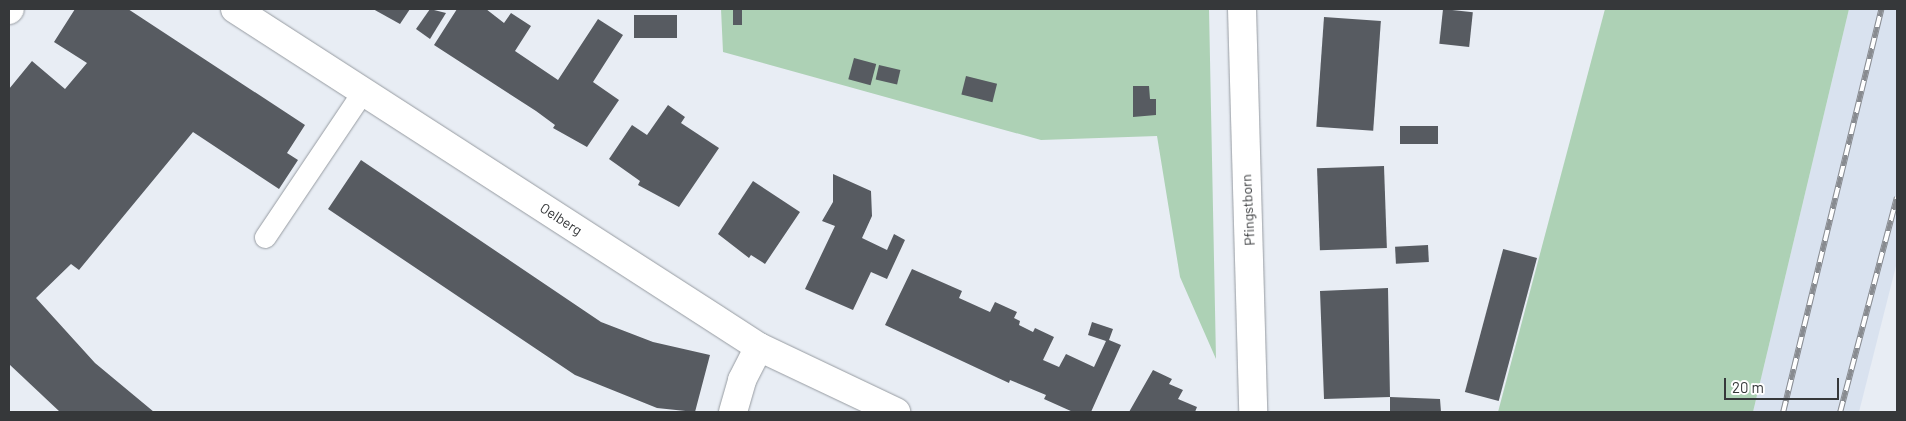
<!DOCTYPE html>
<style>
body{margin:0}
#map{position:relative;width:1906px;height:421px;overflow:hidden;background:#e8edf4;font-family:Barlow,sans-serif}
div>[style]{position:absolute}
.built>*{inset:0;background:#d9e2ef}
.green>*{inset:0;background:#add1b5}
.building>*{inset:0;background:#575b61;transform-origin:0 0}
.roads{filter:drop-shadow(0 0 1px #969ba1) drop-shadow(0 0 1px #969ba1)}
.lane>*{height:21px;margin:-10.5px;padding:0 10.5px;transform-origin:10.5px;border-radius:10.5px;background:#fff}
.street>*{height:28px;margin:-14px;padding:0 14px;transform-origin:14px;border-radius:14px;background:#fff}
.secondary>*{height:28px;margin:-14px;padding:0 14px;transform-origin:14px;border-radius:14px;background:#fff}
.rail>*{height:5.5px;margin-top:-2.75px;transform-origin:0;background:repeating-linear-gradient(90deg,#fff 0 11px,#888b90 0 22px);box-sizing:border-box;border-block:1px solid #888b90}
span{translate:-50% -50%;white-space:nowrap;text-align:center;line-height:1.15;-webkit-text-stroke:5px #fff;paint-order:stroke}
.street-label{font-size:14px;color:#36383a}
.frame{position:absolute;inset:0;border:10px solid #36383a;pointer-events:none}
.scale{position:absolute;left:1724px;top:378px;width:115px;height:22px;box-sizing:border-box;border:2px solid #36383a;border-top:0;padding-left:6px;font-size:15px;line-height:18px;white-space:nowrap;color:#36383a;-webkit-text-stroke:4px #fff;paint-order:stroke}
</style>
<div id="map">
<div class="built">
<i style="clip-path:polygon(1849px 9px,1897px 9px,1897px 262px,1859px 412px,1753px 412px)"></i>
</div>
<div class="green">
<i style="clip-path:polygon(721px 9px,1209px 9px,1216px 359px,1180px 277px,1157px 136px,1041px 140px,723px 52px)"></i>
<i style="clip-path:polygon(1605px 9px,1849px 9px,1753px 412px,1498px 412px)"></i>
</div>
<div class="building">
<i style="clip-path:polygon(75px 9px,128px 9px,305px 125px,287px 153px,298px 160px,279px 189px,193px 132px,79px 270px,71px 264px,36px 298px,95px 363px,154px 412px,60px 412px,9px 364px,9px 89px,32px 61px,65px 89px,87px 63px,54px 42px)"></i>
<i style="clip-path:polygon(373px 9px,410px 9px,400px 24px)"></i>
<i style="clip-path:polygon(430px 9px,446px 13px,430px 39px,416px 29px)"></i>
<i style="clip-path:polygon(457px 9px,486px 9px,504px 23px,511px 13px,531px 26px,515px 51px,558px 80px,598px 19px,623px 35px,593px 82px,619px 100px,587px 147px,553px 128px,555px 125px,536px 111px,434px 45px)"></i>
<i style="left:733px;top:9px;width:9px;height:16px"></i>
<i style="left:1443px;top:9px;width:30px;height:35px;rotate:6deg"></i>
<i style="left:677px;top:15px;width:23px;height:43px;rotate:90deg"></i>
<i style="left:1324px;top:17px;width:57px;height:110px;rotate:4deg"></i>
<i style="left:854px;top:58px;width:23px;height:22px;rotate:15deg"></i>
<i style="left:879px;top:65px;width:22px;height:15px;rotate:13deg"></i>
<i style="left:966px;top:76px;width:32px;height:19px;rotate:14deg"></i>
<i style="clip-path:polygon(1133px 86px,1149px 86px,1150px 99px,1156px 99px,1156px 115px,1133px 117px)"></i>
<i style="clip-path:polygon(668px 105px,685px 117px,681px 123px,719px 148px,679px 207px,638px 185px,640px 181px,609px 159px,632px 125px,647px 135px)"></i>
<i style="left:1438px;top:126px;width:18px;height:38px;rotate:90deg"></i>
<i style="clip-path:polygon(361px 160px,601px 322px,653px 342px,710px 355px,695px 412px,657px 408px,575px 375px,328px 209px)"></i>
<i style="left:1384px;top:166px;width:82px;height:67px;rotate:88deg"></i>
<i style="clip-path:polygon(833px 174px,871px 191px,872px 216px,862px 238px,887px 250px,894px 234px,905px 240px,887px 279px,871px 272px,853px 310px,805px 289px,835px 226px,822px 221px,833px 202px)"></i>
<i style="clip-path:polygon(753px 181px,800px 212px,765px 264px,751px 255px,749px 258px,718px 234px)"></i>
<i style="left:1428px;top:245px;width:17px;height:33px;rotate:87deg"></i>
<i style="left:1537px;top:258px;width:148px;height:35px;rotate:105deg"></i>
<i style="clip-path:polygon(912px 269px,962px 291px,959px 298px,990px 312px,995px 302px,1017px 312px,1014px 318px,1020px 321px,1019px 325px,1033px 332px,1035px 328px,1054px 337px,1043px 360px,1059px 367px,1066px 354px,1094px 367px,1106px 341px,1088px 335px,1092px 322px,1113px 329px,1109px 340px,1121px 345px,1091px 412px,1073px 412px,1044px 399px,1046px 395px,1010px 380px,1009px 383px,885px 325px)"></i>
<i style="clip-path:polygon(1388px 288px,1390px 397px,1440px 399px,1441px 412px,1390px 412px,1390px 397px,1324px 399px,1320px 291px)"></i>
<i style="clip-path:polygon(1153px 370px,1172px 379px,1169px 384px,1183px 390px,1178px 399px,1197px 407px,1195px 412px,1129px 412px)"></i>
</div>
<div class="roads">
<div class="lane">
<i style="left:265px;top:237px;width:176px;rotate:-56.1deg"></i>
</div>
<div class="street">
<i style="left:235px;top:9px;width:624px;rotate:32.82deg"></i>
<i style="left:759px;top:347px;width:152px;rotate:25.4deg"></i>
<i style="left:1242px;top:9px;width:403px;rotate:88.4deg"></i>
<i style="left:733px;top:412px;width:33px;rotate:-74deg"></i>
<i style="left:742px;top:380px;width:37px;rotate:-63deg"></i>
</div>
<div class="secondary">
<i style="left:9px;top:10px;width:1px;rotate:-45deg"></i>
</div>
</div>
<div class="rail">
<i style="left:1783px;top:412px;width:415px;rotate:-76.3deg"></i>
<i style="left:1840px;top:412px;width:222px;rotate:-75.2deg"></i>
</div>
<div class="street-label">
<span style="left:1248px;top:210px;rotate:-93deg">Pfingstborn</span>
<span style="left:561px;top:219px;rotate:33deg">Oelberg</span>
</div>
<div class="frame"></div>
<div class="scale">20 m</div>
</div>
